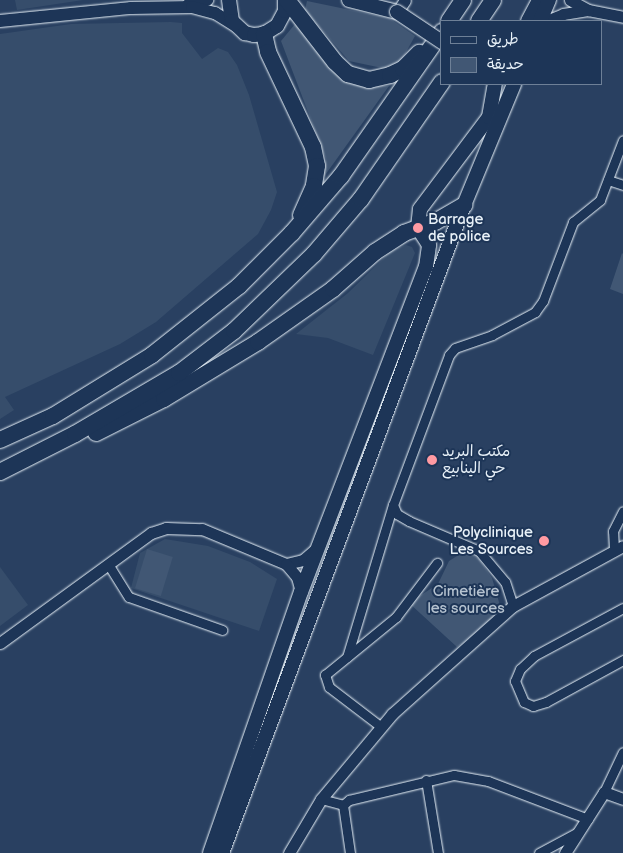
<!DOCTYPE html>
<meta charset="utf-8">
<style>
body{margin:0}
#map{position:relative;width:623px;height:853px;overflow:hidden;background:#294061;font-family:"Balsamiq Sans","Playpen Sans Arabic",sans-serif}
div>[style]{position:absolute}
.built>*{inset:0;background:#364d6b}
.green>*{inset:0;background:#415774;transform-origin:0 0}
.roads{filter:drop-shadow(0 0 1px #e8f1f8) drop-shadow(0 0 1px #e8f1f8)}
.minor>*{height:9px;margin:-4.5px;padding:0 4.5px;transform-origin:4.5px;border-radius:4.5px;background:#1d3557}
.tertiary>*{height:11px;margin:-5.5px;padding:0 5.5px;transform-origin:5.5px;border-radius:5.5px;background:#1d3557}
.secondary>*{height:12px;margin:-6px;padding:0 6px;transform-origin:6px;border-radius:6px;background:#1d3557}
.primary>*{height:14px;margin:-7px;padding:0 7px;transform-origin:7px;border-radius:7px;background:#1d3557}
.motorway>*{height:16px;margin:-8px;padding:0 8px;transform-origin:8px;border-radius:8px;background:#1d3557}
.bridges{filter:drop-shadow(0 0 1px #e8f1f8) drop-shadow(0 0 1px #e8f1f8)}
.primary-bridge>*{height:14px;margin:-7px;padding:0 7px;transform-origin:7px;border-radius:7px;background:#1d3557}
.dots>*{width:14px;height:14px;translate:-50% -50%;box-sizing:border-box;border:2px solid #1d3557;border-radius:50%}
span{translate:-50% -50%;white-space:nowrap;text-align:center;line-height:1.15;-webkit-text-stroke:4px #1d3557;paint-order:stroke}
.poi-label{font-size:15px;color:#e8f1f8}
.left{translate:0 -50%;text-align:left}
.right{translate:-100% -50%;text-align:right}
.park-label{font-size:15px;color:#b6c3d0}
.legend{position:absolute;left:440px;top:20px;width:162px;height:65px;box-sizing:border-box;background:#1d3557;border:1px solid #6e8097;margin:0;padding:6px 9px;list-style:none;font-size:15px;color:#e8f1f8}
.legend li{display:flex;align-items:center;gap:10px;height:25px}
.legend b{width:25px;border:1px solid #6e8097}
</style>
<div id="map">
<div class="built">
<i style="clip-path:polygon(15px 0,83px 0,17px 10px)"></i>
<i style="clip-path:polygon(171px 22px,182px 23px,182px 33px,202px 59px,218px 48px,228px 52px,237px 65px,249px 95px,277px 192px,271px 210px,258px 234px,156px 322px,120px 344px,5px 397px,14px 410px,0 419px,0 34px,71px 24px)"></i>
<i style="clip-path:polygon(406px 245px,412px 247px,415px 253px,373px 355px,328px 338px,296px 334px,348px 293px,391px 251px)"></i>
<i style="clip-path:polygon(165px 539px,208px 546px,250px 562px,277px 579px,259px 631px,131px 588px,140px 553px)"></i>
<i style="clip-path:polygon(0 567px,28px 605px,0 626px)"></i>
</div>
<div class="green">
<i style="clip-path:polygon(307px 1px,389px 18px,415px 36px,400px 63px,387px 69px,349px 61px,305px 10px)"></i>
<i style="clip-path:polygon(295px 24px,344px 79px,365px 86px,389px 86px,323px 178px,326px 159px,281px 41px)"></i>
<i style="clip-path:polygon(622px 253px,623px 254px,623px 294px,610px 289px)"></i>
<i style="left:147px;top:549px;width:27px;height:41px;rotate:17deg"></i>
<i style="clip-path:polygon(465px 551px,479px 559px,492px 578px,503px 616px,457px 647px,409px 603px,438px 584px,449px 561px)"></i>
</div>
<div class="roads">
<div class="minor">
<i style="left:608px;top:180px;width:16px;rotate:18deg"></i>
<i style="left:614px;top:549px;width:18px;rotate:-93deg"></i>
<i style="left:613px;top:531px;width:22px;rotate:-63deg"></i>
<i style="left:108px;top:564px;width:39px;rotate:58deg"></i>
<i style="left:129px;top:597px;width:99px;rotate:19.5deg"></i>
<i style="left:513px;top:606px;width:25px;rotate:-108deg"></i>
<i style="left:505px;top:582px;width:40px;rotate:-130deg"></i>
<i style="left:479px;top:551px;width:76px;rotate:-156.8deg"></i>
<i style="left:409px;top:521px;width:14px;rotate:-150deg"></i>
<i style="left:397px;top:514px;width:10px;rotate:-114deg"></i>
<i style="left:393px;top:505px;width:160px;rotate:-69.5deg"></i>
<i style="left:449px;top:355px;width:9px;rotate:-49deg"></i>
<i style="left:455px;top:348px;width:39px;rotate:-19deg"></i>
<i style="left:492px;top:335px;width:49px;rotate:-28.1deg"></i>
<i style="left:535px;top:312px;width:14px;rotate:-54deg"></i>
<i style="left:543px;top:301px;width:85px;rotate:-69.2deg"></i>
<i style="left:573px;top:222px;width:35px;rotate:-39deg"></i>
<i style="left:600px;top:200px;width:64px;rotate:-69deg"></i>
<i style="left:623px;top:608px;width:101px;rotate:151.7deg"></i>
<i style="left:534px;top:656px;width:19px;rotate:137deg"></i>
<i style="left:520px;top:669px;width:13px;rotate:113deg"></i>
<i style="left:515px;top:681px;width:23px;rotate:67deg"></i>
<i style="left:524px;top:702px;width:10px;rotate:24deg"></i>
<i style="left:533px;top:706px;width:14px;rotate:-17deg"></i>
<i style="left:546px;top:702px;width:88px;rotate:-28.6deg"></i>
<i style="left:347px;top:657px;width:159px;rotate:-73.2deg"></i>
<i style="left:380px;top:726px;width:64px;rotate:-142.6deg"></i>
<i style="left:329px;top:687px;width:13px;rotate:-108deg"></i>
<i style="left:325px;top:675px;width:92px;rotate:-39.2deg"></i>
<i style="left:396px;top:617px;width:68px;rotate:-52.8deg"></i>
<i style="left:426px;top:780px;width:74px;rotate:80.7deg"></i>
<i style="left:604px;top:792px;width:44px;rotate:-64.6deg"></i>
<i style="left:321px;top:799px;width:23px;rotate:15deg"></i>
<i style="left:343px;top:805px;width:8px;rotate:-40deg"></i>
<i style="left:349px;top:800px;width:108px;rotate:-13.4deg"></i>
<i style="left:454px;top:775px;width:35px;rotate:10deg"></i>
<i style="left:488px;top:781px;width:107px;rotate:20.8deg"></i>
<i style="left:343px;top:805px;width:49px;rotate:81.7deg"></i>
<i style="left:539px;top:853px;width:44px;rotate:-28.3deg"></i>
</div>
<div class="tertiary">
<i style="left:570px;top:0;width:21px;rotate:29deg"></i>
<i style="left:588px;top:10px;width:36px;rotate:11deg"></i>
<i style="left:397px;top:12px;width:14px;rotate:-56deg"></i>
<i style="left:546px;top:21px;width:18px;rotate:-22deg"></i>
<i style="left:563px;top:14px;width:25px;rotate:-9deg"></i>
<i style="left:286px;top:564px;width:17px;rotate:-13deg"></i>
<i style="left:303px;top:560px;width:18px;rotate:-41deg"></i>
<i style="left:0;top:643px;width:187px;rotate:-36.1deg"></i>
<i style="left:151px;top:533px;width:16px;rotate:-18deg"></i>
<i style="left:166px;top:528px;width:36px;rotate:2deg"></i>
<i style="left:202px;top:529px;width:91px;rotate:22.6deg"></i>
<i style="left:286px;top:564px;width:17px;rotate:50deg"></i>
<i style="left:297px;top:577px;width:16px;rotate:75deg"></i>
<i style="left:289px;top:853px;width:63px;rotate:-59.3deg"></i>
<i style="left:321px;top:799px;width:111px;rotate:-50.1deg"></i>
<i style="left:392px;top:714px;width:162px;rotate:-41.8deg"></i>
<i style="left:513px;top:606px;width:125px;rotate:-28.6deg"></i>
<i style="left:565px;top:853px;width:72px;rotate:-57.4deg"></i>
<i style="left:604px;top:792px;width:20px;rotate:20deg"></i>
</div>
<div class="secondary">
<i style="left:188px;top:5px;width:20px;rotate:-15deg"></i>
<i style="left:0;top:21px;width:132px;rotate:-5.7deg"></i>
<i style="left:131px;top:8px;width:61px;rotate:-0.9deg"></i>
<i style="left:192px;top:7px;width:24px;rotate:15deg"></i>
<i style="left:215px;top:13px;width:25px;rotate:32deg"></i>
</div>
<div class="primary">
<i style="left:229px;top:0;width:21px;rotate:82deg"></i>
<i style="left:232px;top:21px;width:18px;rotate:43deg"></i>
<i style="left:245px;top:33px;width:9px;rotate:13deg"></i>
<i style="left:254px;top:35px;width:10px;rotate:-6deg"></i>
<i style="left:264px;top:34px;width:15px;rotate:-32deg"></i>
<i style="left:277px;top:26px;width:17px;rotate:-62deg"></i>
<i style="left:285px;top:11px;width:11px;rotate:-90deg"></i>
<i style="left:349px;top:0;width:49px;rotate:14deg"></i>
<i style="left:528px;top:21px;width:24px;rotate:-62deg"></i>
<i style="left:540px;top:21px;width:23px;rotate:-67deg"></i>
<i style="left:210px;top:853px;width:276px;rotate:-70.8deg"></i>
<i style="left:301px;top:592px;width:348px;rotate:-69deg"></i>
<i style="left:426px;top:267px;width:22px;rotate:-82deg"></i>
<i style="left:429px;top:245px;width:20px;rotate:-123deg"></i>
<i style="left:418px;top:228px;width:19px;rotate:-84deg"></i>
<i style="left:420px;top:209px;width:115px;rotate:-53.1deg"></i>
<i style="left:489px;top:117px;width:34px;rotate:-80deg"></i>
<i style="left:222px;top:853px;width:692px;rotate:-69.52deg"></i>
<i style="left:464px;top:205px;width:131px;rotate:-67.5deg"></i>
</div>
<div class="motorway">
<i style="left:287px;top:0;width:78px;rotate:52.3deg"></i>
<i style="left:335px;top:62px;width:18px;rotate:43deg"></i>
<i style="left:348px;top:74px;width:22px;rotate:16deg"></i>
<i style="left:369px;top:80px;width:22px;rotate:-13deg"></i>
<i style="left:390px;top:75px;width:14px;rotate:-25deg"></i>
<i style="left:403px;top:69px;width:23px;rotate:-45deg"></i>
<i style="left:449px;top:21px;width:25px;rotate:-56deg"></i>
<i style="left:479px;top:21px;width:25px;rotate:-56deg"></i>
<i style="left:264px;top:34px;width:18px;rotate:77deg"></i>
<i style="left:268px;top:52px;width:105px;rotate:64.7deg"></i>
<i style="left:313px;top:147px;width:19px;rotate:78deg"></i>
<i style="left:317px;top:166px;width:20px;rotate:99deg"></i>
<i style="left:314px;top:186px;width:32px;rotate:114deg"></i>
<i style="left:96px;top:433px;width:76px;rotate:-26.6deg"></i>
<i style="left:164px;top:399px;width:110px;rotate:-31.2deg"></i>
<i style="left:258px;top:342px;width:92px;rotate:-35.2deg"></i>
<i style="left:333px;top:289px;width:56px;rotate:-41.4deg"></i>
<i style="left:375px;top:252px;width:35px;rotate:-33deg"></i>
<i style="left:404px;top:233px;width:33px;rotate:-20deg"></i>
<i style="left:435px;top:222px;width:34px;rotate:-30deg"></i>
<i style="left:0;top:440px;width:58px;rotate:-24.4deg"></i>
<i style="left:53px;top:416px;width:116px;rotate:-31.6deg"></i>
<i style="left:152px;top:355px;width:111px;rotate:-38.4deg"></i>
<i style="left:239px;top:286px;width:75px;rotate:-45deg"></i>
<i style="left:292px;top:233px;width:75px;rotate:-49.3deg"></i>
<i style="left:341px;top:176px;width:176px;rotate:-55deg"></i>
<i style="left:0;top:472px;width:84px;rotate:-26.9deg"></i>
<i style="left:75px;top:434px;width:121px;rotate:-30.4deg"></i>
<i style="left:179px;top:373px;width:69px;rotate:-37.4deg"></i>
<i style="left:234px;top:331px;width:111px;rotate:-43.9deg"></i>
<i style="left:314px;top:254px;width:72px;rotate:-49.5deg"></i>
<i style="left:361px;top:199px;width:142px;rotate:-55.3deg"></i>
</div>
</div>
<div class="bridges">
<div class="primary-bridge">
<i style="left:397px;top:12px;width:54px;rotate:33.7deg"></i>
</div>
</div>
<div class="dots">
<i style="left:418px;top:228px;background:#ff9aa2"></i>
<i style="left:432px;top:460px;background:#ff9aa2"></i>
<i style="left:544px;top:541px;background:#ff9aa2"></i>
</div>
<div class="poi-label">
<span class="left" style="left:428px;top:228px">Barrage<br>de police</span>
<span class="left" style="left:442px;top:460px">مكتب البريد<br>حي الينابيع</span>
<span class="right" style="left:533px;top:541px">Polyclinique<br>Les Sources</span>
</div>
<div class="park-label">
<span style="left:466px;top:600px">Cimetière<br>les sources</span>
</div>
<ul class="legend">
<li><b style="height:6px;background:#1d3557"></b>طريق</li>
<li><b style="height:14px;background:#415774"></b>حديقة</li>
</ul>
</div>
